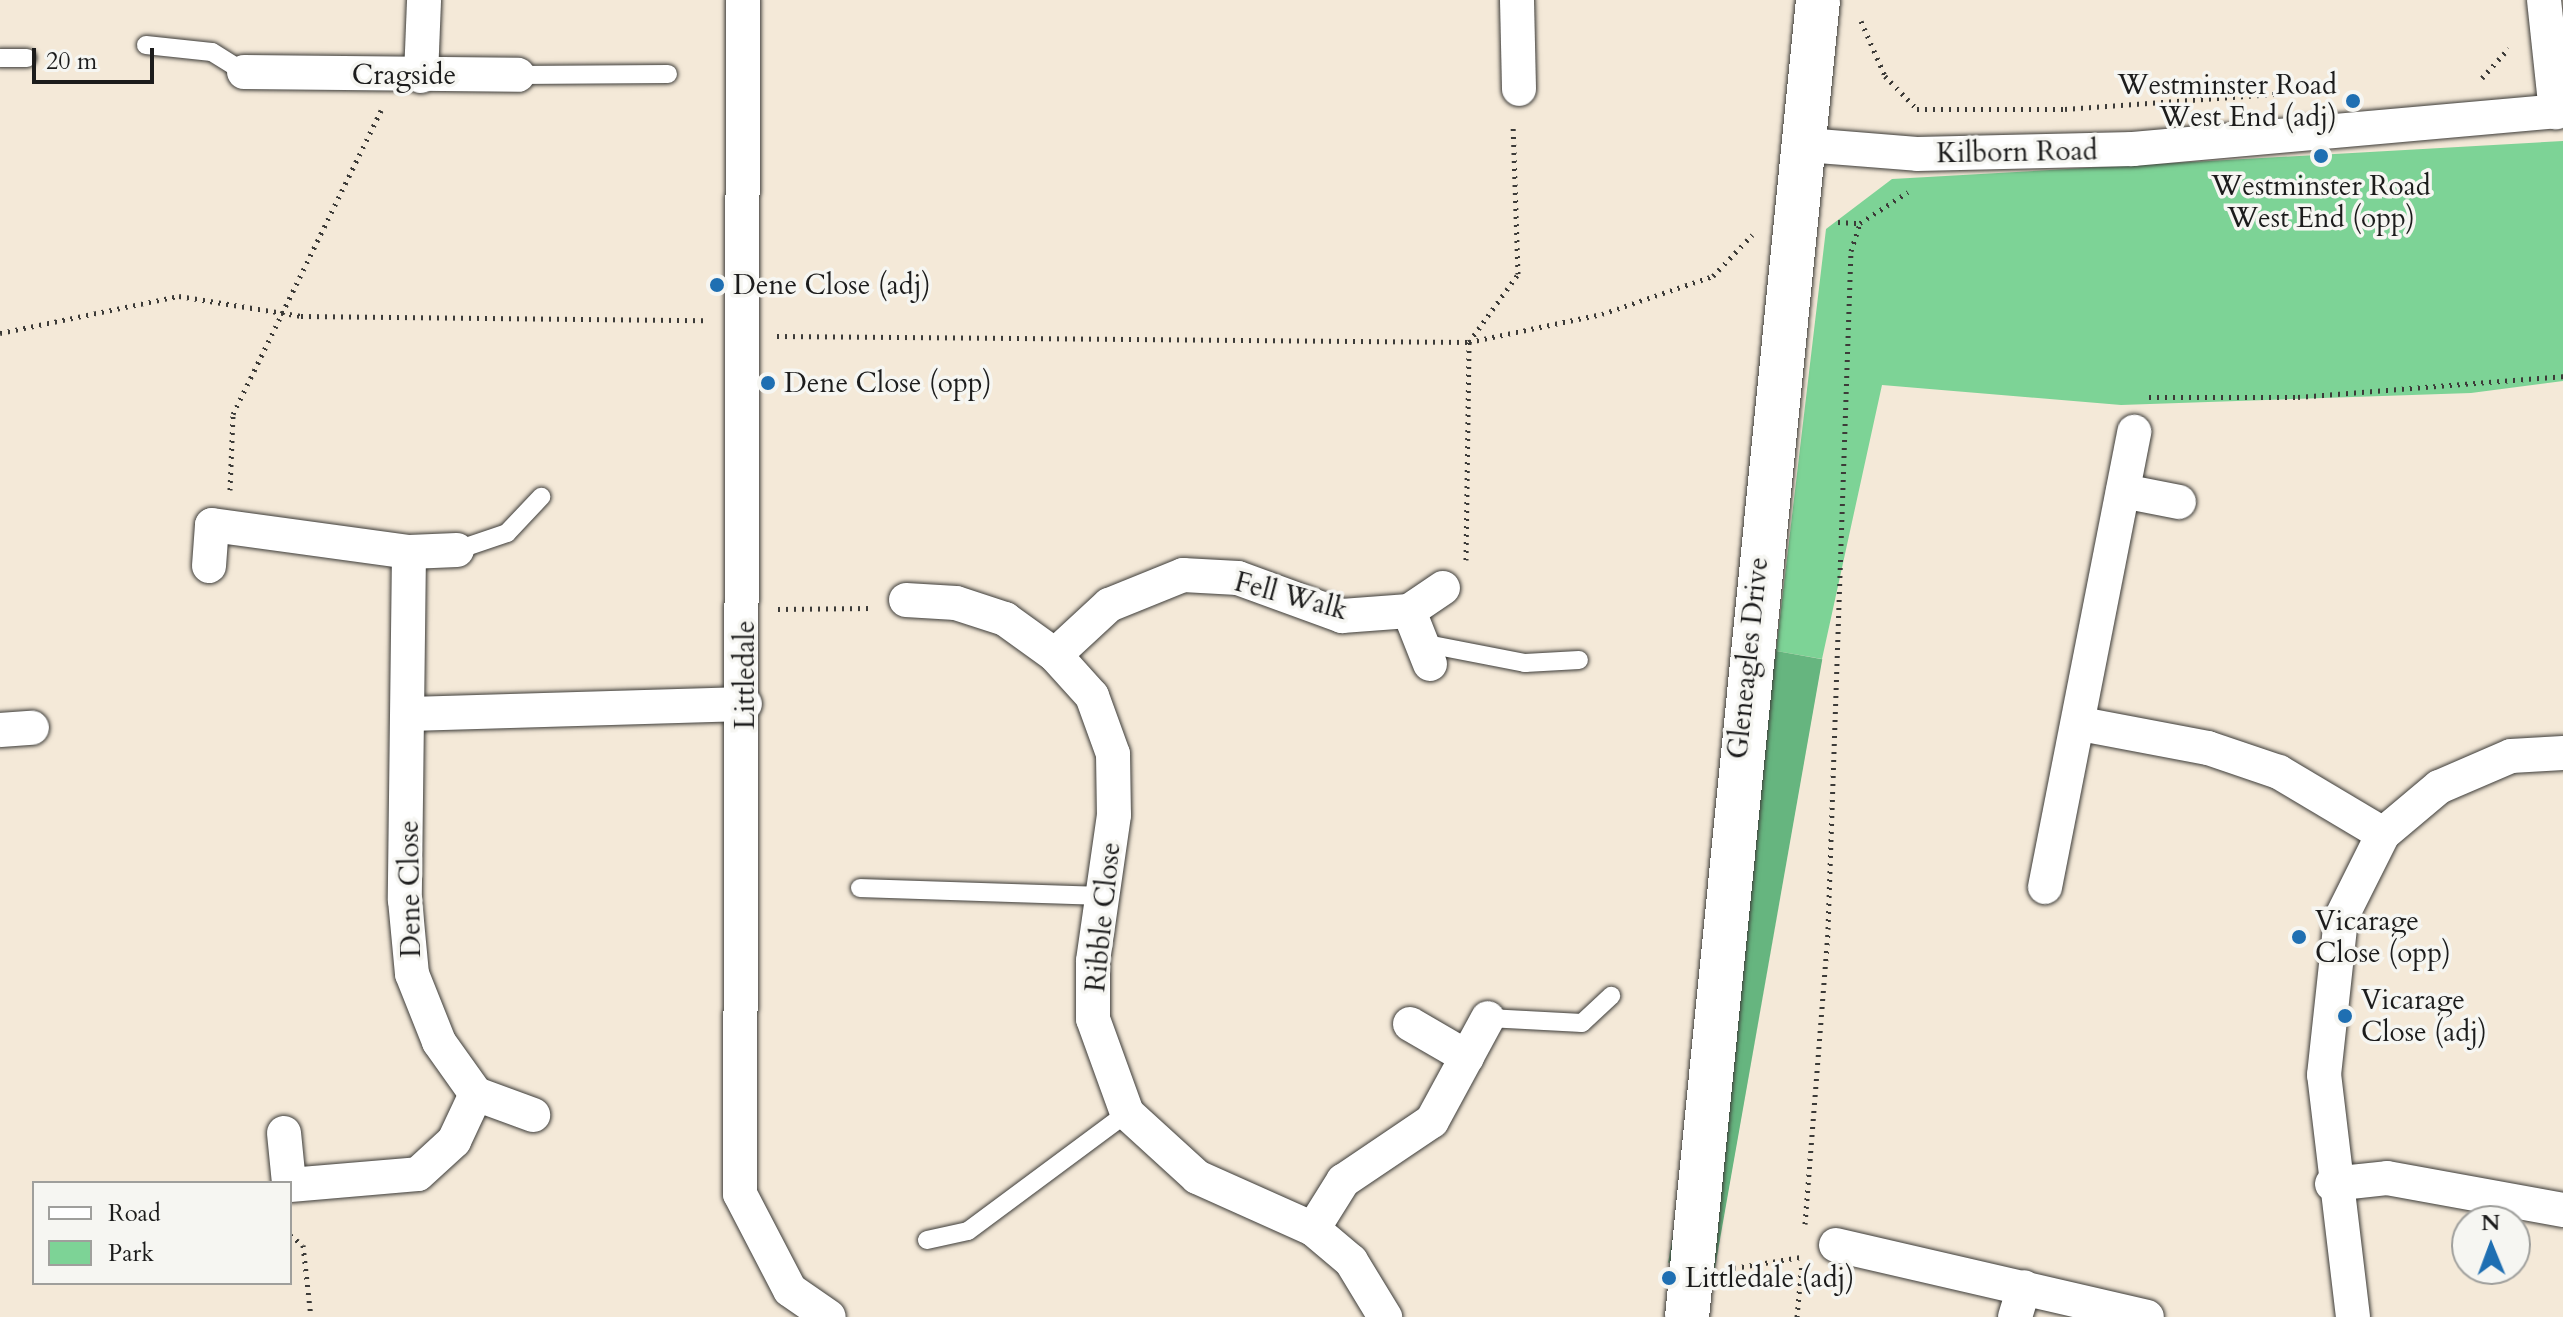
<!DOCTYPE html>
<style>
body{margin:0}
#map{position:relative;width:2563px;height:1317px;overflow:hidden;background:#f4e9d8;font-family:Cardo,serif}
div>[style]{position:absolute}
.green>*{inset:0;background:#7dd396}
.forest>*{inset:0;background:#66b57f;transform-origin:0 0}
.path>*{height:5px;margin-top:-2.5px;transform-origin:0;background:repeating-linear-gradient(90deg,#3c3b38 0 2px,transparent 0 8px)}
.roads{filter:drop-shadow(0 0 2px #3c3b38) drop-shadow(0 0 2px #3c3b38)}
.service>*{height:18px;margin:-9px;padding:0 9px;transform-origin:9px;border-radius:9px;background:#fff}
.minor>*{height:34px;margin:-17px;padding:0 17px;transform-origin:17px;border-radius:17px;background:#fff}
.tertiary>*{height:44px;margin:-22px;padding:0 22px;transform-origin:22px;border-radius:22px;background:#fff}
.dots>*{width:22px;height:22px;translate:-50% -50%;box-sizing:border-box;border:4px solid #f6f6f2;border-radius:50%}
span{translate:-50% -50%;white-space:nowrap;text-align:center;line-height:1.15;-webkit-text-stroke:7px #f6f6f2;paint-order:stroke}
.street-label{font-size:28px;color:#1c1c1c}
.poi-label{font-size:28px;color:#1c1c1c}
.right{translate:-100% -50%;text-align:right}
.left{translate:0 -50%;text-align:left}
.legend{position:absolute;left:32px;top:1181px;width:260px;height:104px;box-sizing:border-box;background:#f6f6f2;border:2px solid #9f9f9c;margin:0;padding:10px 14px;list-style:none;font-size:24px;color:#1c1c1c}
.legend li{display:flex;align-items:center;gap:16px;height:40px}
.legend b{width:40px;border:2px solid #9f9f9c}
.north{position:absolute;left:2451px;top:1205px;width:80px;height:80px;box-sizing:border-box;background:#f6f6f2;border:2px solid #9f9f9c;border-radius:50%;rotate:359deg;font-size:22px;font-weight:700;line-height:32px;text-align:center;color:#1c1c1c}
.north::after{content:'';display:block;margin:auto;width:28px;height:36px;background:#1f6fb2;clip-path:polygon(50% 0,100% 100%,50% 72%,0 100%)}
.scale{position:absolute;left:32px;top:48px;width:122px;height:36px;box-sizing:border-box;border:4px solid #1c1c1c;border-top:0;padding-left:10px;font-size:24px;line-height:28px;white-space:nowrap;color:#1c1c1c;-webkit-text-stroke:6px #f6f6f2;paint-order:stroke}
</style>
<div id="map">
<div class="green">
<i style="clip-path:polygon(2563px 141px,2563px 381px,2471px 393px,2121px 405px,1882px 385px,1822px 659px,1776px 651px,1826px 229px,1892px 179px)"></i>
</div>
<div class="forest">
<i style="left:1776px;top:651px;width:47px;height:621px;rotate:10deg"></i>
</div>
<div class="path">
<i style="left:1861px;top:21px;width:60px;rotate:66.4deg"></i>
<i style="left:1885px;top:76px;width:46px;rotate:45.9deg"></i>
<i style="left:1917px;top:109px;width:148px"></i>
<i style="left:2065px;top:109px;width:269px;rotate:-4.1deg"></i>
<i style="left:2482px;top:78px;width:40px;rotate:-48deg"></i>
<i style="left:1838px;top:222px;width:22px;rotate:3deg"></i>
<i style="left:0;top:333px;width:183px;rotate:-11.7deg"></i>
<i style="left:179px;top:296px;width:124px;rotate:9.3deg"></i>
<i style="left:301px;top:316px;width:404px;rotate:0.6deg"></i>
<i style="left:777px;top:336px;width:692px;rotate:0.5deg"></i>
<i style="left:1469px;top:342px;width:136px;rotate:-11.9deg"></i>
<i style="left:1602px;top:314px;width:117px;rotate:-18.9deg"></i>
<i style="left:1713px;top:276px;width:57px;rotate:-46.4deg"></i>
<i style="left:2149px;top:397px;width:149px"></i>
<i style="left:2298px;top:397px;width:266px;rotate:-4.5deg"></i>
<i style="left:230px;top:490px;width:76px;rotate:-87.7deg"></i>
<i style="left:233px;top:414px;width:338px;rotate:-64deg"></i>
<i style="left:1466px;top:560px;width:218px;rotate:-89.2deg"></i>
<i style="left:1469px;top:342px;width:84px;rotate:-54.2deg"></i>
<i style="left:1518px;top:274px;width:148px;rotate:-91.9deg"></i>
<i style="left:778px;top:609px;width:94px;rotate:-0.6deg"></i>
<i style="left:1805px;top:1224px;width:296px;rotate:-85.5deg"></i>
<i style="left:1828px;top:929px;width:678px;rotate:-88.06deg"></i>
<i style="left:1851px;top:251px;width:29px;rotate:-72deg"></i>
<i style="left:1860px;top:223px;width:57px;rotate:-32.9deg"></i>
<i style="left:290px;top:1235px;width:16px;rotate:38deg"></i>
<i style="left:303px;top:1245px;width:72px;rotate:83.7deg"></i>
<i style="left:1734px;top:1268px;width:68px;rotate:-9.3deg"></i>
<i style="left:1797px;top:1317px;width:55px;rotate:-84.8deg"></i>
</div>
<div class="roads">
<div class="service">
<i style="left:146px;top:45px;width:66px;rotate:6.1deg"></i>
<i style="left:212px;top:52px;width:38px;rotate:32deg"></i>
<i style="left:0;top:58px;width:27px"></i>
<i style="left:518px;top:75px;width:150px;rotate:-0.4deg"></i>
<i style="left:457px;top:550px;width:53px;rotate:-18.8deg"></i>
<i style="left:507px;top:533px;width:50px;rotate:-46.6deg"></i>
<i style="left:1422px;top:643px;width:105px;rotate:11deg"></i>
<i style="left:1525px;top:663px;width:54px;rotate:-3.2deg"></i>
<i style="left:860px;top:888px;width:242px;rotate:1.9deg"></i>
<i style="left:1488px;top:1018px;width:94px;rotate:3deg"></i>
<i style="left:1582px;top:1023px;width:40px;rotate:-43deg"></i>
<i style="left:927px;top:1240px;width:42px;rotate:-12.4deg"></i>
<i style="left:968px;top:1231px;width:198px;rotate:-36.6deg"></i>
</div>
<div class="minor">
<i style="left:743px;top:0;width:1194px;rotate:90.14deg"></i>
<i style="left:740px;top:1194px;width:108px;rotate:62.5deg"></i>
<i style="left:790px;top:1290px;width:47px;rotate:34.7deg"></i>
<i style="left:1517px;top:0;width:89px;rotate:88.7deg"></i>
<i style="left:2544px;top:0;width:113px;rotate:83.9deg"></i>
<i style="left:244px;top:72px;width:274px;rotate:0.6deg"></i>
<i style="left:421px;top:76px;width:76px;rotate:-87.7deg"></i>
<i style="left:1806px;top:145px;width:111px;rotate:4.6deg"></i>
<i style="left:1917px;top:154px;width:216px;rotate:-1.3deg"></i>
<i style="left:2133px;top:149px;width:432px;rotate:-5.1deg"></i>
<i style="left:2123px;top:491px;width:57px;rotate:11.1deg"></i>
<i style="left:409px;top:552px;width:348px;rotate:90.7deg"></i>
<i style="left:405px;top:900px;width:74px;rotate:84.6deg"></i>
<i style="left:412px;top:974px;width:73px;rotate:68.3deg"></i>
<i style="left:439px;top:1042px;width:64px;rotate:54.6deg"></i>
<i style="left:476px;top:1094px;width:61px;rotate:20.2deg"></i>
<i style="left:209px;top:566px;width:41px;rotate:-85.8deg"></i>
<i style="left:212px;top:525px;width:199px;rotate:7.8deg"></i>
<i style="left:409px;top:552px;width:48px;rotate:-2.4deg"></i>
<i style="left:906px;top:600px;width:50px;rotate:3.4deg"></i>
<i style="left:956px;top:603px;width:52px;rotate:18.1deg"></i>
<i style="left:1005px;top:619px;width:62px;rotate:35.8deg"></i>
<i style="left:1055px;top:655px;width:55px;rotate:47.9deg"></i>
<i style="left:1092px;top:696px;width:62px;rotate:70.1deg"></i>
<i style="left:1113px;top:754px;width:61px;rotate:89.1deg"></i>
<i style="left:1114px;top:815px;width:148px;rotate:98.2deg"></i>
<i style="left:1093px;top:961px;width:58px;rotate:90deg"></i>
<i style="left:1093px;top:1019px;width:100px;rotate:70.1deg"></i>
<i style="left:1127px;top:1113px;width:95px;rotate:42.4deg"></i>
<i style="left:1197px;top:1177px;width:127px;rotate:24.1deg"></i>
<i style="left:1313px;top:1229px;width:50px;rotate:40.1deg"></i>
<i style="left:1351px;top:1261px;width:66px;rotate:58.7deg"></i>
<i style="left:1409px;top:611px;width:57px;rotate:68.4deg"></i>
<i style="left:1055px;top:655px;width:74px;rotate:-42.8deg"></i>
<i style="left:1109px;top:605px;width:80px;rotate:-22.1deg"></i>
<i style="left:1183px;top:575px;width:55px;rotate:3.1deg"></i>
<i style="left:1238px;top:578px;width:111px;rotate:20.1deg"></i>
<i style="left:1342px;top:616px;width:67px;rotate:-4.3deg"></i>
<i style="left:1409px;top:611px;width:41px;rotate:-34.1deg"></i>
<i style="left:410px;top:714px;width:335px;rotate:-1.7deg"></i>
<i style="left:2081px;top:724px;width:129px;rotate:10.7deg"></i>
<i style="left:2208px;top:748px;width:75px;rotate:18.7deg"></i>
<i style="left:2279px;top:772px;width:121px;rotate:30.8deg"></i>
<i style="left:0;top:730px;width:32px;rotate:-4deg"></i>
<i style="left:2045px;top:887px;width:464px;rotate:-78.9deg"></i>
<i style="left:1410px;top:1024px;width:66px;rotate:30.1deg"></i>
<i style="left:284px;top:1133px;width:50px;rotate:84.3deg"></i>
<i style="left:2332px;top:1184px;width:55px;rotate:-6.2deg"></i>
<i style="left:2387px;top:1178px;width:179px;rotate:10.3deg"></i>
<i style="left:290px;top:1185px;width:128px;rotate:-4.9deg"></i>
<i style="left:418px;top:1174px;width:49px;rotate:-42.5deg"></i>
<i style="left:454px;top:1141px;width:52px;rotate:-64.9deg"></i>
<i style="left:1313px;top:1229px;width:57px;rotate:-58deg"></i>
<i style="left:1343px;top:1181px;width:107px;rotate:-34deg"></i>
<i style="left:1432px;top:1121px;width:117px;rotate:-61.5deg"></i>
<i style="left:1836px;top:1245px;width:319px;rotate:13deg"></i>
<i style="left:2015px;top:1317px;width:31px;rotate:-73deg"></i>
<i style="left:2353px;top:1317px;width:244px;rotate:-96.8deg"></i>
<i style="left:2324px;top:1075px;width:158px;rotate:-83.8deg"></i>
<i style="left:2341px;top:918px;width:94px;rotate:-63.4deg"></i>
<i style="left:2383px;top:834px;width:73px;rotate:-40deg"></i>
<i style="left:2439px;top:787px;width:78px;rotate:-23.3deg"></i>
<i style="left:2511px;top:756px;width:52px;rotate:-3.3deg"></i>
</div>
<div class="tertiary">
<i style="left:1687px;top:1317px;width:1323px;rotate:-84.32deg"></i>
</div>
</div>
<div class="dots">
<i style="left:2353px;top:101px;background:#1f6fb2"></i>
<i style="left:2321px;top:156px;background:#1f6fb2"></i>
<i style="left:717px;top:285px;background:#1f6fb2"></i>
<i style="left:768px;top:383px;background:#1f6fb2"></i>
<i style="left:2299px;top:937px;background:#1f6fb2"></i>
<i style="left:2345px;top:1016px;background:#1f6fb2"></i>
<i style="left:1669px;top:1278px;background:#1f6fb2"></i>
</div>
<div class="street-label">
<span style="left:404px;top:75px">Cragside</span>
<span style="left:2017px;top:152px;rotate:-1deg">Kilborn Road</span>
<span style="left:1291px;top:596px;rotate:15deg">Fell Walk</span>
<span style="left:1748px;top:658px;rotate:-84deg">Gleneagles Drive</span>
<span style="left:745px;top:675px;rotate:-90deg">Littledale</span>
<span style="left:410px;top:889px;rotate:-91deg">Dene Close</span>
<span style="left:1103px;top:917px;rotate:-84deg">Ribble Close</span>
</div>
<div class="poi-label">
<span class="right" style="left:2337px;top:101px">Westminster Road<br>West End (adj)</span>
<span style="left:2321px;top:202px">Westminster Road<br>West End (opp)</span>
<span class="left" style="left:733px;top:285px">Dene Close (adj)</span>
<span class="left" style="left:784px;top:383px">Dene Close (opp)</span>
<span class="left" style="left:2315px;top:937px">Vicarage<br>Close (opp)</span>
<span class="left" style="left:2361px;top:1016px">Vicarage<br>Close (adj)</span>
<span class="left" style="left:1685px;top:1278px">Littledale (adj)</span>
</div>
<ul class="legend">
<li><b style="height:10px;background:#fff"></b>Road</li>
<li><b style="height:22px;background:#7dd396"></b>Park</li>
</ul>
<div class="north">N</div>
<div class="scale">20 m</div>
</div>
